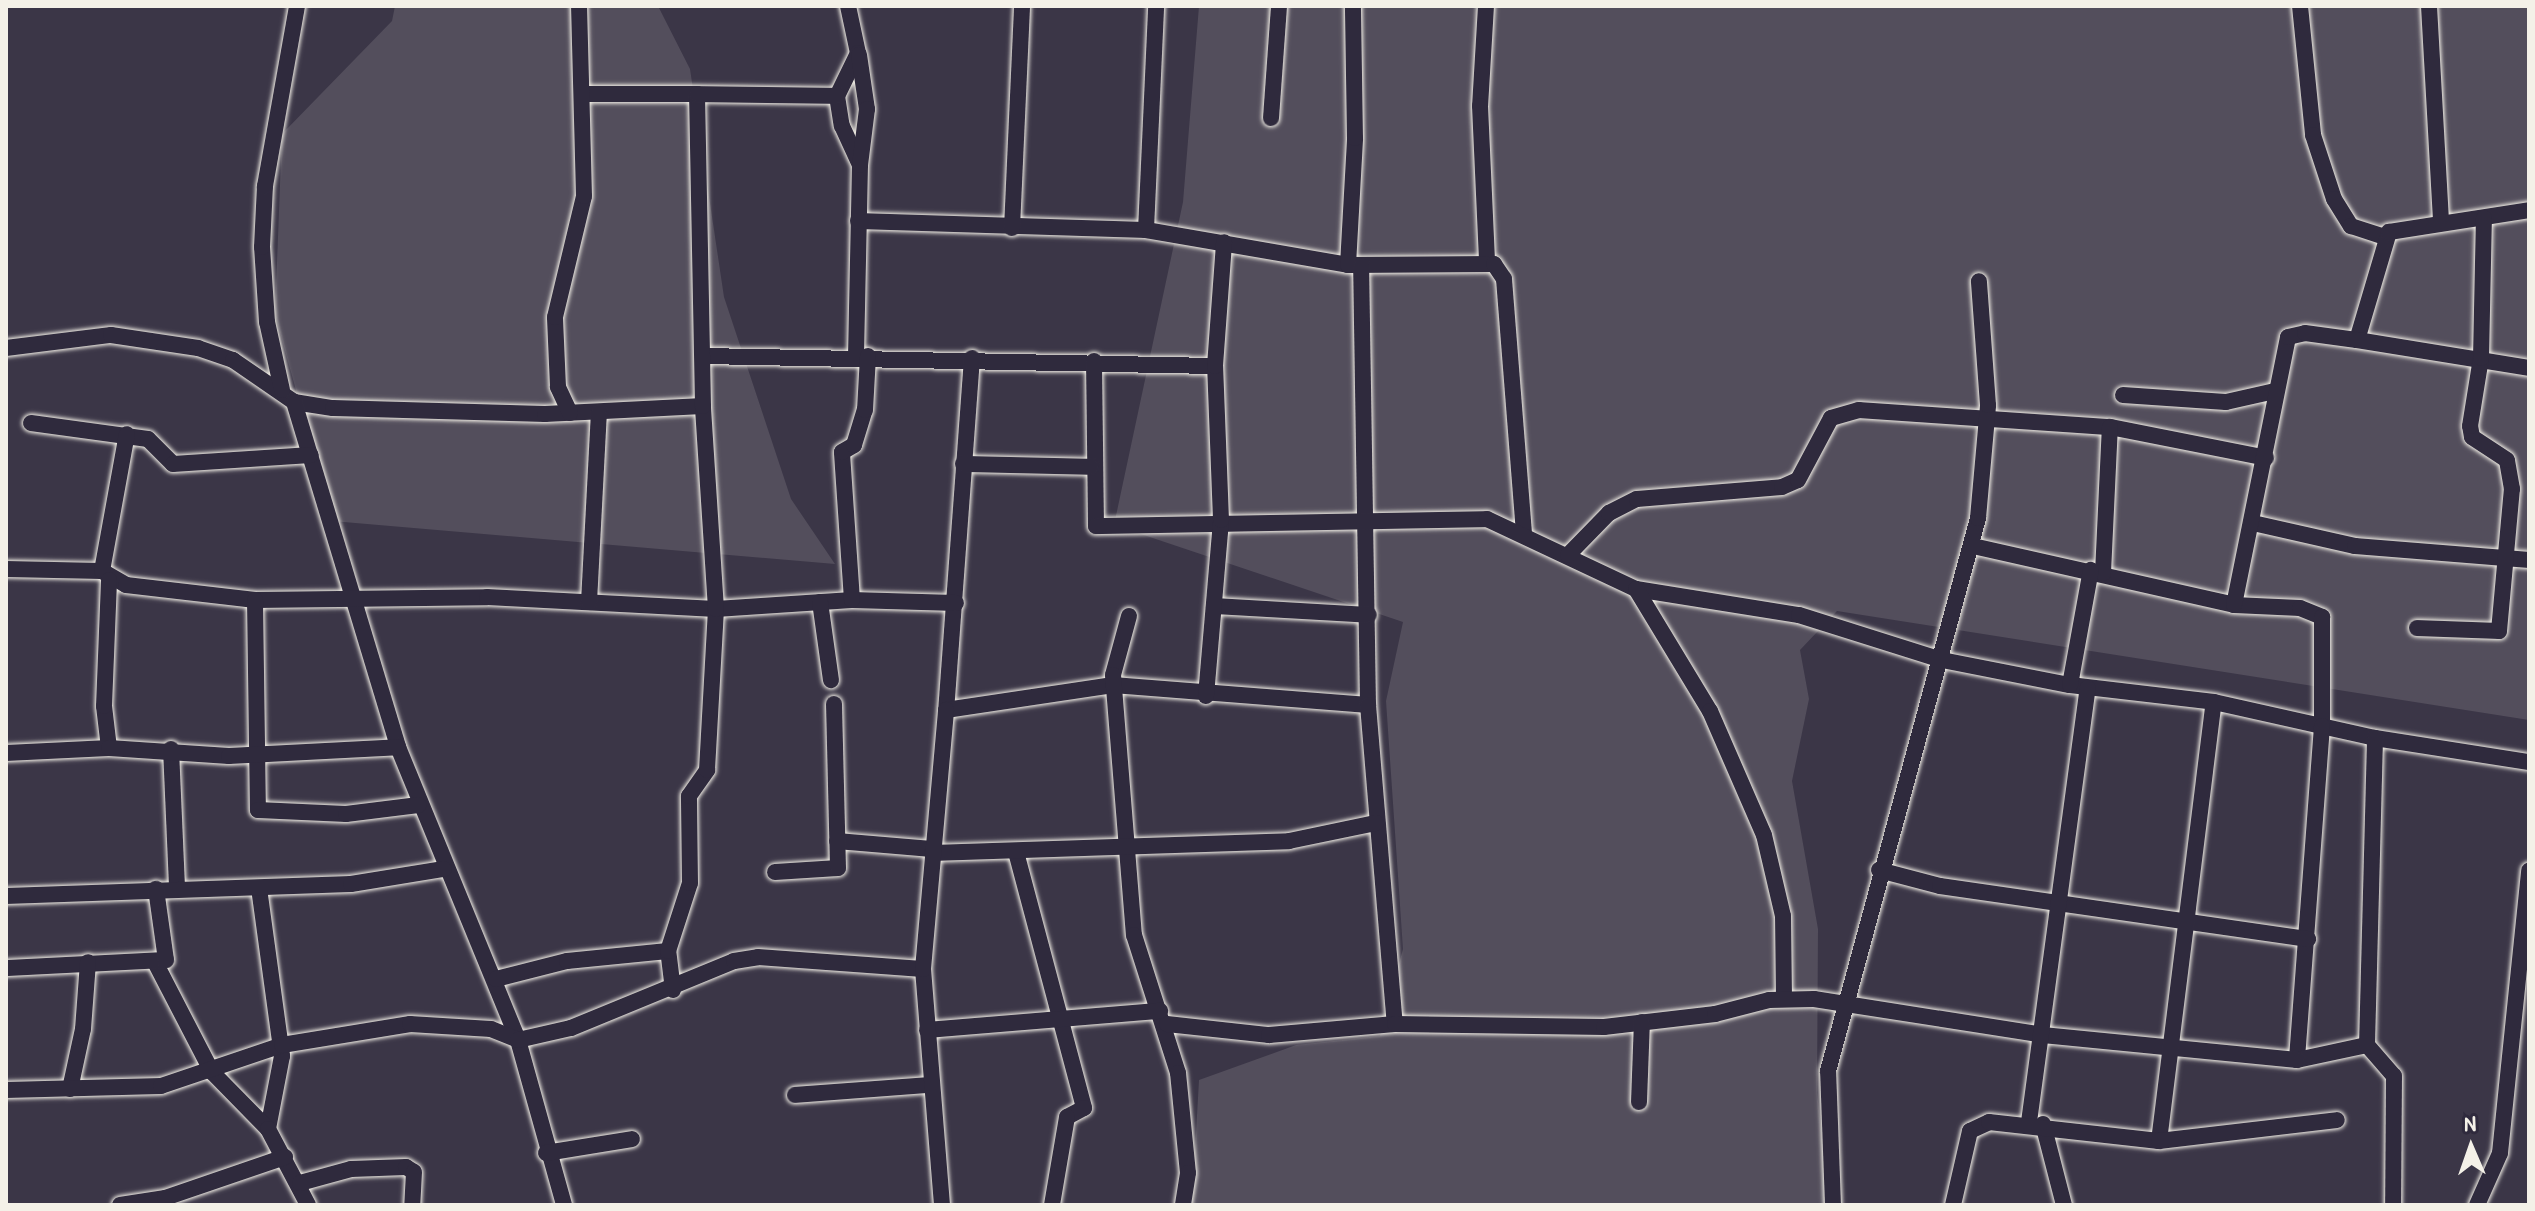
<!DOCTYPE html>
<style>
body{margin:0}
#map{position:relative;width:2535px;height:1211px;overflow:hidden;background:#3b3647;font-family:"Patrick Hand",sans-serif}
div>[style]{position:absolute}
.green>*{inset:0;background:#534e5c}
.roads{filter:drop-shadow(0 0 2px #f4f1e8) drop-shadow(0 0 2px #f4f1e8)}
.minor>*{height:16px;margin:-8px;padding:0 8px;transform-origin:8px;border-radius:8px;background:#2f2a3d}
span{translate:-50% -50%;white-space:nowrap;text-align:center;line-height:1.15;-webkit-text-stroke:8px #2f2a3d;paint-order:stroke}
.frame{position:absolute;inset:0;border:8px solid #f4f1e8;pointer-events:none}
.north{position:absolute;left:2431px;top:1107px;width:80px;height:80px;-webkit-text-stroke:6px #2f2a3d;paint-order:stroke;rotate:358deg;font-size:22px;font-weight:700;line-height:32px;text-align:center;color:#f4f1e8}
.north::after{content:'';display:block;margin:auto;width:28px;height:36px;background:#f4f1e8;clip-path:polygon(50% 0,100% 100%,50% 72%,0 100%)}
</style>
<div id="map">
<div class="green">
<i style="clip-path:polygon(395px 6px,658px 6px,690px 69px,724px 297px,791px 499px,835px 564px,332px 521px,275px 314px,282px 134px,392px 21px)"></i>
<i style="clip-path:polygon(1199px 6px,2529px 6px,2529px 720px,1837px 611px,1800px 650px,1809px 699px,1792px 781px,1818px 929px,1817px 1092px,1829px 1205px,1192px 1205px,1199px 1080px,1296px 1045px,1380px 1036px,1403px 949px,1386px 701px,1403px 622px,1114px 525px,1183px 202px)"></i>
</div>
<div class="roads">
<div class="minor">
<i style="left:848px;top:6px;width:48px;rotate:78deg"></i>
<i style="left:858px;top:53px;width:48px;rotate:116deg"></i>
<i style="left:837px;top:96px;width:30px;rotate:81deg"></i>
<i style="left:842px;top:126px;width:43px;rotate:65.2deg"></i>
<i style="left:860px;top:165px;width:191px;rotate:91.2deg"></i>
<i style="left:1486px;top:6px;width:100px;rotate:93.4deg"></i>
<i style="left:1480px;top:106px;width:157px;rotate:87.4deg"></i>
<i style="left:2300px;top:6px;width:130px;rotate:84.2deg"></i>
<i style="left:2313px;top:135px;width:67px;rotate:71.8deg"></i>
<i style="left:2334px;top:199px;width:32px;rotate:58deg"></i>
<i style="left:2351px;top:226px;width:36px;rotate:18deg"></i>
<i style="left:2429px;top:6px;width:217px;rotate:86.8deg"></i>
<i style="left:859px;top:55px;width:55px;rotate:81.6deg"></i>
<i style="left:867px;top:109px;width:56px;rotate:97.1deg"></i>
<i style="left:584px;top:94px;width:113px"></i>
<i style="left:1271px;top:118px;width:112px;rotate:-85.9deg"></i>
<i style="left:858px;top:221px;width:288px;rotate:1.8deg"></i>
<i style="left:1146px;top:230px;width:205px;rotate:9.8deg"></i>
<i style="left:1348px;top:265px;width:146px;rotate:-0.4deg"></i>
<i style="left:1494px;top:264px;width:18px;rotate:56deg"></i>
<i style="left:1504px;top:279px;width:256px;rotate:85.5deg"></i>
<i style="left:1012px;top:228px;width:222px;rotate:-87.4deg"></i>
<i style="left:1146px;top:230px;width:224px;rotate:-87.4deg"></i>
<i style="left:1348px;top:265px;width:127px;rotate:-86.8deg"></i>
<i style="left:1355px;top:138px;width:132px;rotate:-90.9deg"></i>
<i style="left:2357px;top:340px;width:113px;rotate:-73.5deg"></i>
<i style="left:2389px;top:232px;width:142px;rotate:-8.9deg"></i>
<i style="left:6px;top:348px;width:106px;rotate:-7.1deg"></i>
<i style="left:111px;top:335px;width:88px;rotate:8.5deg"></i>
<i style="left:198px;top:348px;width:37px;rotate:19deg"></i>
<i style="left:233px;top:360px;width:74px;rotate:34.5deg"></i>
<i style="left:294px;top:402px;width:39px;rotate:9deg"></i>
<i style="left:333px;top:408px;width:212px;rotate:1.6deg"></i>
<i style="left:545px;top:414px;width:158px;rotate:-2.9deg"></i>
<i style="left:703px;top:356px;width:512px;rotate:1.12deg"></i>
<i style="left:972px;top:358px;width:353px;rotate:94.2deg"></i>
<i style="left:946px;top:710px;width:169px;rotate:-8.5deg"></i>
<i style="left:1113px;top:685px;width:256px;rotate:4.5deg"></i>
<i style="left:1368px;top:705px;width:439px;rotate:-90.9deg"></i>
<i style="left:1094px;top:361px;width:165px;rotate:89.3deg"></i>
<i style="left:1096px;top:526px;width:391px;rotate:-1deg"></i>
<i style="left:1487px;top:519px;width:165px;rotate:25.2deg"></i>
<i style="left:1636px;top:589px;width:165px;rotate:9.1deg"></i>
<i style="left:1799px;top:615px;width:150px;rotate:17.5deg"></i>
<i style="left:1942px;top:660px;width:130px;rotate:11.1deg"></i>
<i style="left:2070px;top:685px;width:145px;rotate:6.7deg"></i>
<i style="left:2214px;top:702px;width:165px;rotate:12.6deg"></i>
<i style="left:2375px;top:738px;width:156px;rotate:8.9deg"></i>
<i style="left:282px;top:390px;width:70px;rotate:-102.4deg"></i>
<i style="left:267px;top:322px;width:75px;rotate:-93.8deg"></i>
<i style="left:262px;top:247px;width:61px;rotate:-87.2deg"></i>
<i style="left:265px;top:186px;width:183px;rotate:-79.9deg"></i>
<i style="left:2123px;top:395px;width:103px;rotate:3.9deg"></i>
<i style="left:2226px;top:402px;width:50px;rotate:-12.7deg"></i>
<i style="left:294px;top:402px;width:360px;rotate:73.2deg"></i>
<i style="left:398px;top:747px;width:317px;rotate:67.7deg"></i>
<i style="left:518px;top:1040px;width:171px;rotate:74.4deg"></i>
<i style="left:570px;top:413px;width:29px;rotate:-115deg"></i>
<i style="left:558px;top:387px;width:70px;rotate:-92.5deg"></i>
<i style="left:555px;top:317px;width:124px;rotate:-76.5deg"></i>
<i style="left:584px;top:196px;width:190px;rotate:-91.5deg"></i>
<i style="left:31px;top:423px;width:118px;rotate:7.8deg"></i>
<i style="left:148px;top:439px;width:35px;rotate:45deg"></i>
<i style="left:173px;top:464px;width:138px;rotate:-3.7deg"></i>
<i style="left:963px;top:464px;width:128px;rotate:1.3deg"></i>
<i style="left:2253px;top:523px;width:105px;rotate:12.7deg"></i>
<i style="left:2355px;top:546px;width:175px;rotate:4.6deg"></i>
<i style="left:1973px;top:546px;width:268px;rotate:12.7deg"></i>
<i style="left:2234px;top:605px;width:66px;rotate:2.6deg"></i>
<i style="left:2300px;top:608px;width:24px;rotate:22deg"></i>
<i style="left:2322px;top:617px;width:109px;rotate:90deg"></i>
<i style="left:2322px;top:726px;width:335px;rotate:94.3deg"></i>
<i style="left:2297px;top:1060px;width:72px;rotate:-12.1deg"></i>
<i style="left:2367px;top:1045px;width:41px;rotate:48.9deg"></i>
<i style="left:2394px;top:1076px;width:129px;rotate:90.4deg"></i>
<i style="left:1568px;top:555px;width:59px;rotate:-45.7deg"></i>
<i style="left:1609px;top:513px;width:31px;rotate:-27deg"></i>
<i style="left:1637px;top:499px;width:145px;rotate:-4.7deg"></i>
<i style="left:1782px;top:487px;width:17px;rotate:-24deg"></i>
<i style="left:1798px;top:480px;width:70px;rotate:-62deg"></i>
<i style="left:1831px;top:418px;width:29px;rotate:-16deg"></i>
<i style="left:1859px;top:410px;width:252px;rotate:3.9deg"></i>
<i style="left:2110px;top:427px;width:159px;rotate:11.2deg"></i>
<i style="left:6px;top:569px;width:96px;rotate:1.2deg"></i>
<i style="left:102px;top:571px;width:28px;rotate:30deg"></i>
<i style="left:126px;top:585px;width:130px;rotate:6.6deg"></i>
<i style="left:255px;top:600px;width:232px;rotate:-0.7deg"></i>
<i style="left:487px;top:597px;width:229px;rotate:3deg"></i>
<i style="left:716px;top:609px;width:136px;rotate:-3.8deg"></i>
<i style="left:852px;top:600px;width:104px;rotate:1.7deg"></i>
<i style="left:102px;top:571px;width:139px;rotate:-79.7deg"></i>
<i style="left:2103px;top:573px;width:146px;rotate:-87.3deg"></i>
<i style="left:1636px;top:589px;width:143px;rotate:58.8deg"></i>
<i style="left:1710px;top:711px;width:135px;rotate:66.5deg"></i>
<i style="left:1764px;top:835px;width:83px;rotate:76.8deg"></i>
<i style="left:1783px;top:916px;width:83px;rotate:89.3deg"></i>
<i style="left:255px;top:600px;width:210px;rotate:89.2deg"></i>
<i style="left:258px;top:810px;width:88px;rotate:2.6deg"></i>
<i style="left:346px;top:814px;width:73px;rotate:-7.1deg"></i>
<i style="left:852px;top:600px;width:148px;rotate:-93.9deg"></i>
<i style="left:842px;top:452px;width:14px;rotate:-30deg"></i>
<i style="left:854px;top:445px;width:37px;rotate:-73deg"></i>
<i style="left:865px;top:410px;width:54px;rotate:-86.8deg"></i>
<i style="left:589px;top:602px;width:190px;rotate:-87deg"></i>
<i style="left:820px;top:602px;width:79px;rotate:82deg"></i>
<i style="left:2234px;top:605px;width:273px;rotate:-78.6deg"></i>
<i style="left:2288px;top:337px;width:17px;rotate:-13deg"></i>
<i style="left:2305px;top:333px;width:52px;rotate:7.7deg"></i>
<i style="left:2357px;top:340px;width:174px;rotate:9.2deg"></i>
<i style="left:1214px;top:606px;width:155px;rotate:3.3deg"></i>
<i style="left:1129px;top:616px;width:61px;rotate:105.2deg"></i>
<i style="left:1113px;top:675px;width:261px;rotate:85.4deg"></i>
<i style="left:1134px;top:935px;width:145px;rotate:72.3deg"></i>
<i style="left:1178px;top:1073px;width:100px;rotate:84.3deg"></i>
<i style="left:1188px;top:1173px;width:32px;rotate:99deg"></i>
<i style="left:2417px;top:628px;width:82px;rotate:2.1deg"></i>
<i style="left:2499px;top:631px;width:143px;rotate:-84.8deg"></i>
<i style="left:2512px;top:489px;width:29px;rotate:-100deg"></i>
<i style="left:2507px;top:460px;width:42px;rotate:-146.7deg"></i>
<i style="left:2472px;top:437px;width:11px;rotate:-100deg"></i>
<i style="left:2470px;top:426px;width:69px;rotate:-80.8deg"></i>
<i style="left:2481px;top:358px;width:140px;rotate:-88.8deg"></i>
<i style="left:2070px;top:685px;width:117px;rotate:-79.7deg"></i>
<i style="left:1206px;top:696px;width:177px;rotate:-85.1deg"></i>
<i style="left:1221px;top:520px;width:154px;rotate:-92.2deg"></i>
<i style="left:1215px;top:366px;width:124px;rotate:-85.8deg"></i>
<i style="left:1368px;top:705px;width:320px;rotate:85.2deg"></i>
<i style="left:109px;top:748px;width:42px;rotate:-96.8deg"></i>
<i style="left:104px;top:706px;width:126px;rotate:-87.7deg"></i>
<i style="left:171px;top:749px;width:139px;rotate:87.5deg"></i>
<i style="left:6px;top:753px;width:103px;rotate:-2.8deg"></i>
<i style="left:109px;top:748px;width:120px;rotate:3.8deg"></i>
<i style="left:229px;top:756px;width:169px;rotate:-3deg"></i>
<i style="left:837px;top:841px;width:95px;rotate:4.8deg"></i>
<i style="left:1016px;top:852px;width:265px;rotate:75.1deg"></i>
<i style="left:1084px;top:1108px;width:19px;rotate:152deg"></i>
<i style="left:1067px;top:1117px;width:89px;rotate:99.7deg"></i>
<i style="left:932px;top:853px;width:357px;rotate:-1.9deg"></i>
<i style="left:1289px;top:841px;width:89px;rotate:-11.7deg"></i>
<i style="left:1879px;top:870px;width:63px;rotate:14.7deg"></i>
<i style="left:1940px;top:886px;width:372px;rotate:8.2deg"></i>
<i style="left:775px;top:872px;width:63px;rotate:-3.6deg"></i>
<i style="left:838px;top:868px;width:164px;rotate:-91.4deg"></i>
<i style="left:259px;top:888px;width:170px;rotate:82.2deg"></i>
<i style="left:282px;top:1056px;width:74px;rotate:100.9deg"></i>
<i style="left:6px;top:896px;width:345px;rotate:-2deg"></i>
<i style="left:351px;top:884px;width:94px;rotate:-9.2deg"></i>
<i style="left:156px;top:964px;width:122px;rotate:62.6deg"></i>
<i style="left:212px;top:1072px;width:80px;rotate:45.5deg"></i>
<i style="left:268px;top:1129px;width:86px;rotate:62.2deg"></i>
<i style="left:6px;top:968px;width:160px;rotate:-2.9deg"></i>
<i style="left:166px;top:960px;width:72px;rotate:-98deg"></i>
<i style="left:496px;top:979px;width:73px;rotate:-14.2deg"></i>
<i style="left:567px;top:961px;width:101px;rotate:-5.7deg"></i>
<i style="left:673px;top:990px;width:39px;rotate:-97deg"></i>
<i style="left:668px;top:951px;width:71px;rotate:-72.1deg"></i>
<i style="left:690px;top:883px;width:87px;rotate:-90.7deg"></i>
<i style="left:689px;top:796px;width:32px;rotate:-55deg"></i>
<i style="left:707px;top:770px;width:161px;rotate:-86.8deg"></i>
<i style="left:716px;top:609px;width:203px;rotate:-93.7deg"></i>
<i style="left:703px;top:406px;width:312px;rotate:-91.1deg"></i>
<i style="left:697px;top:94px;width:140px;rotate:0.8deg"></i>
<i style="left:1167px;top:1024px;width:103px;rotate:6.2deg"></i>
<i style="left:1269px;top:1035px;width:126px;rotate:-5deg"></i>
<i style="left:1395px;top:1024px;width:209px;rotate:0.8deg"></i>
<i style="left:1604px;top:1027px;width:112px;rotate:-6.7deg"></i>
<i style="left:1715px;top:1014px;width:56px;rotate:-14.5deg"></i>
<i style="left:1769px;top:1000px;width:45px;rotate:-1.3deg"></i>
<i style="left:1814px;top:999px;width:232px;rotate:8.9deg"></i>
<i style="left:2043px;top:1035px;width:255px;rotate:5.6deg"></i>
<i style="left:927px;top:1030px;width:234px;rotate:-4.7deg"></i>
<i style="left:2367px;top:1045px;width:307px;rotate:-88.5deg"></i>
<i style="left:70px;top:1089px;width:61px;rotate:-77.8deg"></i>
<i style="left:83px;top:1029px;width:67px;rotate:-85.7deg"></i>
<i style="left:6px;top:1090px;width:155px;rotate:-1.5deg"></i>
<i style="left:161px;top:1086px;width:128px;rotate:-18.7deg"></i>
<i style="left:282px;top:1045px;width:130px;rotate:-9.3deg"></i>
<i style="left:410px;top:1024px;width:81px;rotate:3.5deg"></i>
<i style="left:491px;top:1029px;width:29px;rotate:22deg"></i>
<i style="left:518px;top:1040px;width:54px;rotate:-12.8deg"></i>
<i style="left:571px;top:1028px;width:176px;rotate:-22.3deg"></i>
<i style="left:734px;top:961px;width:24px;rotate:-9deg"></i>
<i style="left:758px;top:957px;width:165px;rotate:4.2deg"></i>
<i style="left:795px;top:1095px;width:134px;rotate:-4.3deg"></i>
<i style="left:1639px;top:1102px;width:80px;rotate:-87.9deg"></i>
<i style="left:2029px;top:1122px;width:438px;rotate:-82.3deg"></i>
<i style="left:2043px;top:1124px;width:84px;rotate:75.5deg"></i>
<i style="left:2159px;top:1141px;width:442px;rotate:-82.9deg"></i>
<i style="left:546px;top:1153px;width:87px;rotate:-9.2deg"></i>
<i style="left:300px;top:1183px;width:53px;rotate:-15.4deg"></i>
<i style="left:351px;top:1169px;width:55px;rotate:-2.1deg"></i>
<i style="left:406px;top:1167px;width:9px;rotate:32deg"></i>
<i style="left:414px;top:1172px;width:33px;rotate:93deg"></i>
<i style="left:120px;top:1205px;width:46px;rotate:-8.8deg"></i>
<i style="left:165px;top:1198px;width:127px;rotate:-18.9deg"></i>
<i style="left:942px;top:1205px;width:237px;rotate:-94.6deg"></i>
<i style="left:923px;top:969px;width:260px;rotate:-84.9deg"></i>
<i style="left:1833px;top:1205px;width:134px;rotate:-92.1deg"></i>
<i style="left:1828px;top:1071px;width:573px;rotate:-74.82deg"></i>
<i style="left:1978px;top:518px;width:113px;rotate:-84.9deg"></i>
<i style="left:1988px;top:405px;width:124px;rotate:-94.2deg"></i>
<i style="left:1953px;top:1205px;width:76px;rotate:-77.1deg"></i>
<i style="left:1970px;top:1131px;width:21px;rotate:-25deg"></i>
<i style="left:1989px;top:1122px;width:171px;rotate:6.4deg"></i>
<i style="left:2159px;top:1141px;width:179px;rotate:-6.7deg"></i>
<i style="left:2477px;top:1205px;width:57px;rotate:-66.1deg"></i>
<i style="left:2500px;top:1153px;width:284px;rotate:-84.1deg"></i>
</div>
</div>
<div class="frame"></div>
<div class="north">N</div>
</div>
